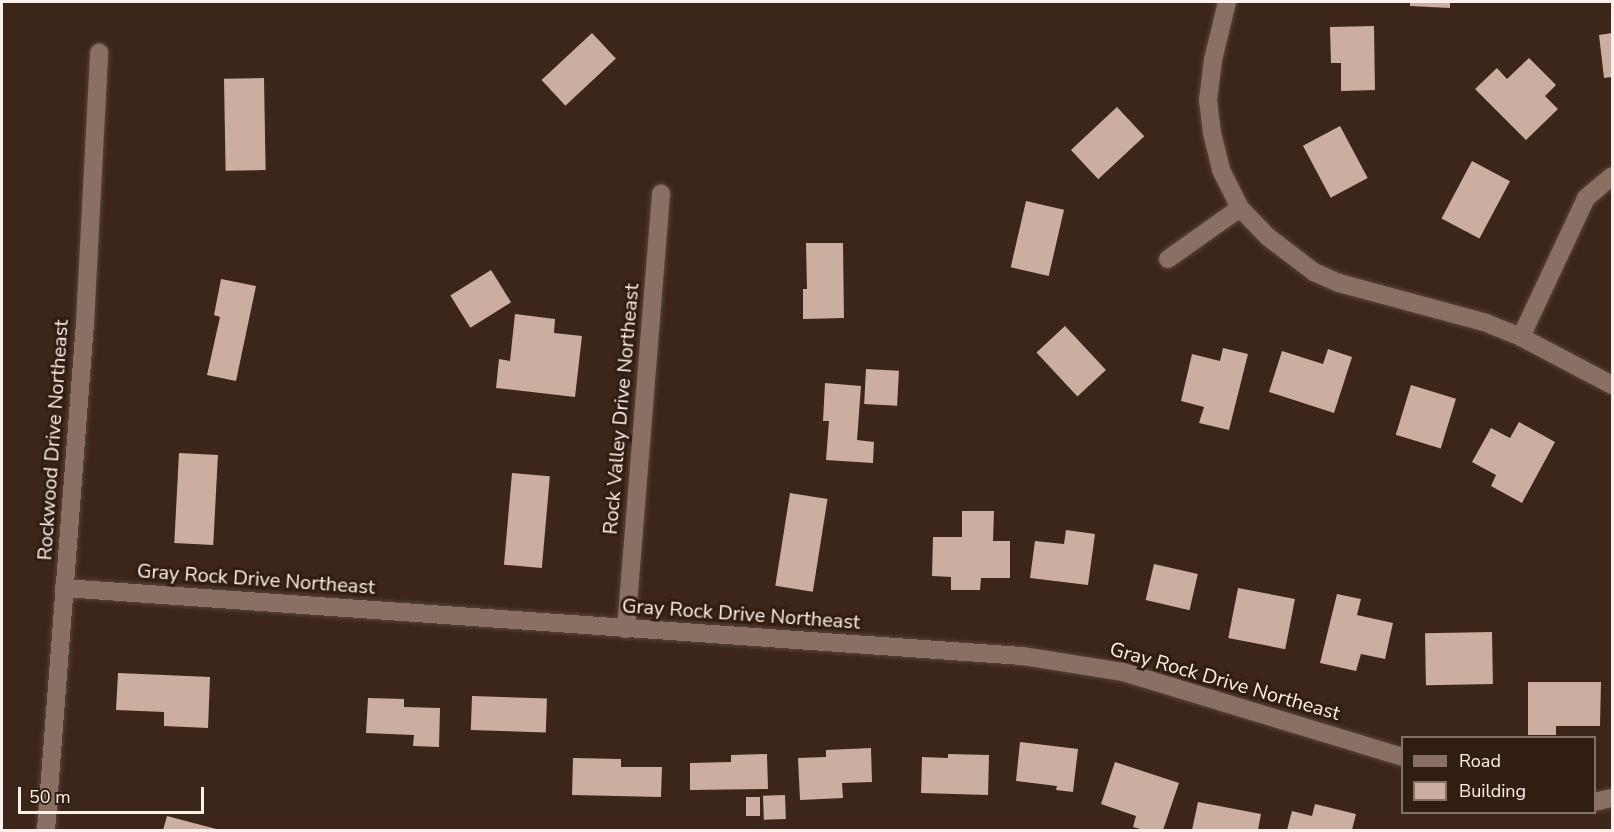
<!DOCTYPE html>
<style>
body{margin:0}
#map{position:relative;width:1614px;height:832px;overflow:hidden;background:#3c261a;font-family:"Nunito Sans",sans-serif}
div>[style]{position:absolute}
.building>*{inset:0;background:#cbae9f;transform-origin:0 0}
.roads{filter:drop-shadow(0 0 2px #57453b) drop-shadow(0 0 2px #57453b)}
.minor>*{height:18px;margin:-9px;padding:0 9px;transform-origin:9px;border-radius:9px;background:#8a7062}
span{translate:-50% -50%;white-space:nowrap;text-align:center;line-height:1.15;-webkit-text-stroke:6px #321d11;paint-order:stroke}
.street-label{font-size:20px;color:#fdf0ea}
.frame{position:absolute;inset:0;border:3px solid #fdf0ea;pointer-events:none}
.legend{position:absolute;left:1401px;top:736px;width:195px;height:78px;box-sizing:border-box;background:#321d11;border:2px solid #837168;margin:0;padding:8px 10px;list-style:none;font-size:18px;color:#fdf0ea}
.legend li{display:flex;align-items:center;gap:12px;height:30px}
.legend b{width:30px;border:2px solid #837168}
.scale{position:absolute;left:18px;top:787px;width:186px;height:27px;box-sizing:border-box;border:3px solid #fdf0ea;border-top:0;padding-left:8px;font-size:18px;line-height:21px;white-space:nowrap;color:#fdf0ea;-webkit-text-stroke:4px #321d11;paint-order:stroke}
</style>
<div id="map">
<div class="building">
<i style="clip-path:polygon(1410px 2px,1450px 2px,1450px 8px,1410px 6px)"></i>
<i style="clip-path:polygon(1374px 26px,1375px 90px,1341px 91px,1341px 63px,1331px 63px,1330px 27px)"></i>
<i style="left:592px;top:33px;width:35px;height:69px;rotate:47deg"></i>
<i style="clip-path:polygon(1612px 33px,1612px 77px,1604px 78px,1599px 35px)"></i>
<i style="clip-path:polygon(1529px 58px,1556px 85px,1545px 96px,1558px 109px,1526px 140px,1475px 89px,1497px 68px,1507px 79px)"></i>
<i style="left:264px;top:78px;width:92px;height:40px;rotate:89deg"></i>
<i style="left:1117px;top:107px;width:40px;height:63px;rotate:47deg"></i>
<i style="left:1340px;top:126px;width:59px;height:42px;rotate:62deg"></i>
<i style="left:1472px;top:161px;width:43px;height:65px;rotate:28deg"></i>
<i style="left:1026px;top:201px;width:39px;height:68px;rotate:13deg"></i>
<i style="clip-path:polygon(806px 243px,843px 243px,844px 318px,803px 319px,803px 289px,807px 289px)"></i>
<i style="left:491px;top:270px;width:38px;height:48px;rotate:58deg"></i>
<i style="clip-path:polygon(221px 279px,256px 286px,236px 381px,207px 375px,220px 317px,214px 315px)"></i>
<i style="clip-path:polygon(515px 314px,555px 319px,554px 333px,582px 336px,575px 397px,496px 388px,499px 359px,510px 361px)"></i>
<i style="left:1065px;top:326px;width:60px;height:39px;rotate:47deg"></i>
<i style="clip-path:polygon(1223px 348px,1248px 354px,1229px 430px,1199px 423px,1204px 407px,1181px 401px,1192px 354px,1220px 361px)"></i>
<i style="clip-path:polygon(1328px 349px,1352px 357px,1334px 413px,1269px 392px,1282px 351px,1323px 364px)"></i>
<i style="left:866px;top:369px;width:33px;height:35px;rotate:3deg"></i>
<i style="clip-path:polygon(825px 383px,861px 386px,857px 440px,874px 442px,873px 463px,826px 460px,829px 421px,823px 421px)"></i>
<i style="left:1411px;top:385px;width:47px;height:52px;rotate:17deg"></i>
<i style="clip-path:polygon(1519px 422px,1555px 442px,1522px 503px,1491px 486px,1496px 475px,1472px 462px,1491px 428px,1510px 438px)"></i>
<i style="left:179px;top:453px;width:39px;height:90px;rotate:3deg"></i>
<i style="left:512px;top:473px;width:38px;height:92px;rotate:5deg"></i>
<i style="left:790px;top:493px;width:38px;height:94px;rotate:9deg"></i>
<i style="clip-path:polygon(962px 511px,994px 511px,993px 541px,1010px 541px,1010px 578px,981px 578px,980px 590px,951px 590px,951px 577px,932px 576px,933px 537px,962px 537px)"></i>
<i style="clip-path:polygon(1066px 530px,1095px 534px,1088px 585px,1030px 578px,1035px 541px,1064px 544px)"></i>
<i style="left:1154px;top:564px;width:45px;height:37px;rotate:13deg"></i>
<i style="left:1238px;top:588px;width:58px;height:51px;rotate:11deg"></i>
<i style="clip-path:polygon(1337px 594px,1361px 599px,1357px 615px,1393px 623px,1385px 659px,1361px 654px,1356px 671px,1320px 663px)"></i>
<i style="left:1492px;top:632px;width:52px;height:67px;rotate:89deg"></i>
<i style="clip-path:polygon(118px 673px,210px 677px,208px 728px,164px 726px,164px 712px,116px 710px)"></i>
<i style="clip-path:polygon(1528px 682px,1601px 682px,1600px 726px,1556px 726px,1556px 735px,1528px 735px)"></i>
<i style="left:472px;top:696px;width:75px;height:34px;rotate:2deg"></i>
<i style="clip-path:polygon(368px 698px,404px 699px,404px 707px,440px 708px,439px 747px,413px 746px,414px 735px,366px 733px)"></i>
<i style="clip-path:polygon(1020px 742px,1078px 749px,1073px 792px,1056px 790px,1057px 786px,1016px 781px)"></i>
<i style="clip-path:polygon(871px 748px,872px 782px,842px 783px,843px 798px,800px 800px,798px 758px,826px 757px,826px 750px)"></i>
<i style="clip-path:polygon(767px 754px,768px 789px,690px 790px,690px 763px,731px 762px,731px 755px)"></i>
<i style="clip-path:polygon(948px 754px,989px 755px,988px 795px,921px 793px,922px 757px,948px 758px)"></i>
<i style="clip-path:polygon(573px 758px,621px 759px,621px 767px,662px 767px,661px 797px,572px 795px)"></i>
<i style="clip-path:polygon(1115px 762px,1179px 783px,1163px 830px,1144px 830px,1133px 827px,1136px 816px,1101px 804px)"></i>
<i style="left:785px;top:795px;width:24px;height:22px;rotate:88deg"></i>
<i style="left:746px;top:797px;width:14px;height:19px"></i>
<i style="clip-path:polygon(1198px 802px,1261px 814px,1258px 830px,1192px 830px)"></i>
<i style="clip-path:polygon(1315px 804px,1356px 814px,1352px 830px,1287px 830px,1292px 811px,1312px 816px)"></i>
<i style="clip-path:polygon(167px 816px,220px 830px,163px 830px)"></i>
</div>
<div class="roads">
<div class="minor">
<i style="left:1227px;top:2px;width:60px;rotate:103.6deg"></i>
<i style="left:1213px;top:60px;width:40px;rotate:97.1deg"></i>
<i style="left:1208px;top:100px;width:33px;rotate:83deg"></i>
<i style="left:1212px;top:133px;width:38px;rotate:76deg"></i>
<i style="left:1221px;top:170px;width:42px;rotate:63.4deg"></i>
<i style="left:1240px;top:208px;width:40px;rotate:46deg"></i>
<i style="left:1268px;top:237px;width:58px;rotate:37.3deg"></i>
<i style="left:1314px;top:272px;width:27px;rotate:24deg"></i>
<i style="left:1339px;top:283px;width:150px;rotate:15.1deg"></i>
<i style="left:1484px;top:322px;width:40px;rotate:22deg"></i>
<i style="left:1521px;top:337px;width:103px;rotate:27.8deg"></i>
<i style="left:1168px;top:259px;width:88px;rotate:-35.3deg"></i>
<i style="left:1521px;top:337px;width:153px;rotate:-64.9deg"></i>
<i style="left:1586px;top:198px;width:34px;rotate:-40deg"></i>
<i style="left:64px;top:588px;width:961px;rotate:4.06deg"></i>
<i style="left:1023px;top:656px;width:101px;rotate:9.1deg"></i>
<i style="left:1123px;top:672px;width:292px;rotate:16.9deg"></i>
<i style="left:626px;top:629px;width:437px;rotate:-85.4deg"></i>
<i style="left:1594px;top:802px;width:18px;rotate:-13deg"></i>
<i style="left:46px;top:830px;width:508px;rotate:-85.6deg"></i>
<i style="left:85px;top:323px;width:271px;rotate:-87deg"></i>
</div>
</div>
<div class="street-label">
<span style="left:621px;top:409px;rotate:-85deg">Rock Valley Drive Northeast</span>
<span style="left:53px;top:440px;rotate:-86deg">Rockwood Drive Northeast</span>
<span style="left:256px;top:579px;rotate:4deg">Gray Rock Drive Northeast</span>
<span style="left:741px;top:614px;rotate:4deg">Gray Rock Drive Northeast</span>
<span style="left:1225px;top:681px;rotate:16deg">Gray Rock Drive Northeast</span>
</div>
<div class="frame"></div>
<ul class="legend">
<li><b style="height:8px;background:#8a7062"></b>Road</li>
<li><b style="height:16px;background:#cbae9f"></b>Building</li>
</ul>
<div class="scale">50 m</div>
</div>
